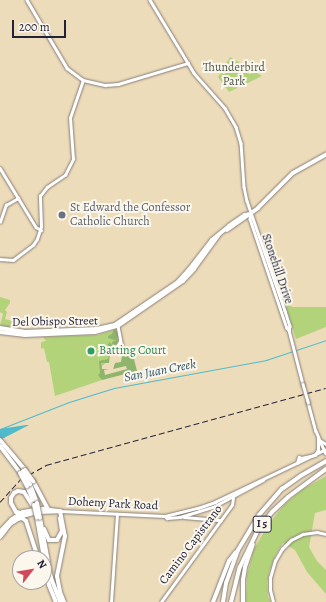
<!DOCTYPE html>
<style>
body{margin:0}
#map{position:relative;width:326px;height:602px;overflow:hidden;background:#eddcba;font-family:Alegreya,serif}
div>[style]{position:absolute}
.green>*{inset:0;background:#b3d37b}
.forest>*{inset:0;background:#8eb56b}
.water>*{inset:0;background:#4fbacb}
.stream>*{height:1px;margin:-0.5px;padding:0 0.5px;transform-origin:0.5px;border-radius:0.5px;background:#4fbacb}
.roads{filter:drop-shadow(0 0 1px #887f7a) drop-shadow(0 0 1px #887f7a)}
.tertiary>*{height:2.5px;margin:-1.25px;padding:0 1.25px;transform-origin:1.25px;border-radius:1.25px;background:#fff}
.secondary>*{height:2.5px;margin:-1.25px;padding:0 1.25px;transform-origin:1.25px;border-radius:1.25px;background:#fff}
.primary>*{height:3.5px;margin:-1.75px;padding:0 1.75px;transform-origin:1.75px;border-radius:1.75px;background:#fff}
.trunk>*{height:4px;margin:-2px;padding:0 2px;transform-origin:2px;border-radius:2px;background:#fff}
.motorway>*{height:4px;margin:-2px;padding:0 2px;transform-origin:2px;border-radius:2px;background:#fff}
.rail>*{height:1px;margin-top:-0.5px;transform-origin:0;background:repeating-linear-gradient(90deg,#22223b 0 6px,transparent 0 9px)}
.bridges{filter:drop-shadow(0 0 1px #887f7a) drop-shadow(0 0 1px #887f7a)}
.secondary-bridge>*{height:2.5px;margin:-1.25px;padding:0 1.25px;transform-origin:1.25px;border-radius:1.25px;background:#fff}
.trunk-bridge>*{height:4px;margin:-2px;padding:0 2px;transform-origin:2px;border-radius:2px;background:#fff}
.dots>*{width:11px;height:11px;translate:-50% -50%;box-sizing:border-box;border:2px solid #fbf7ec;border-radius:50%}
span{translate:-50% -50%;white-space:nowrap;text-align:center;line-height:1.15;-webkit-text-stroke:4px #fbf7ec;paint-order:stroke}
.shield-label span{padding:1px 3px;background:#fbf7ec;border:1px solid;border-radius:3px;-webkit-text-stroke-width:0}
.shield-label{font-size:11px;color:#22223b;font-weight:700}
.park-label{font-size:12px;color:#4e574e}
.worship-label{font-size:12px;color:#5b616d}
.left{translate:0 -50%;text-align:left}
.street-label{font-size:12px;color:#22223b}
.leisure-label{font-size:12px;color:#27864d}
.water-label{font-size:13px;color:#32576d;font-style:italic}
.north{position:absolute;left:12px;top:550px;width:40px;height:40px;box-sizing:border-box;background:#fbf7ec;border:1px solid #a4a2a5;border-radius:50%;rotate:59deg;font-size:11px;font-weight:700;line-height:16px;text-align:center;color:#22223b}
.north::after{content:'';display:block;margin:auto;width:14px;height:18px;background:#d1495b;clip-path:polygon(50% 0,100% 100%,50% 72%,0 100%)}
.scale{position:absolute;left:12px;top:20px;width:54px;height:18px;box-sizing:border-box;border:2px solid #22223b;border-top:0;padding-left:5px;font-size:12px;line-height:14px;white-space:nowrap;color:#22223b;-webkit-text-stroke:3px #fbf7ec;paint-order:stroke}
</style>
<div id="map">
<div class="green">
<i style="clip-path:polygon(230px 57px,262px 76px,229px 92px,218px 77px)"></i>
<i style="clip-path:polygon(0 297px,10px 300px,10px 303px,5px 310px,7px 312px,5px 319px,22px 324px,12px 326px,12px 328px,0 325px,3px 314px,0 312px)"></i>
<i style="clip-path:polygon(285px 304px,293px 307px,326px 307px,326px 327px,296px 339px)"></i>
<i style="clip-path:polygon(115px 330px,118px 334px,118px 342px,112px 349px,108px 361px,102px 366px,102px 380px,55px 396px,49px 362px,47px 362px,44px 348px,41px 349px,41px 342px,46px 341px,43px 337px,98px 335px)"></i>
<i style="clip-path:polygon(326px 476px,326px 510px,315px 513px,309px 547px,317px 561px,326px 570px,326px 594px,307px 572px,295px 550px,283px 543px,276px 554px,269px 572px,267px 583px,268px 597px,271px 602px,246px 602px,247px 575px,254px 549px,268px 525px,284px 505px,302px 490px)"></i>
</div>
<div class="forest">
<i style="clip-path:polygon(114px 329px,118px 332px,117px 343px,110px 353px,109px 363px,101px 363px,102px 369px,109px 369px,104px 370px,105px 375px,127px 369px,126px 366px,113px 369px,115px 363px,121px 362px,123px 347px,136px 350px,134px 359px,137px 371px,102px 380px,98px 375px,100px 373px,99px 361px,108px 359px,109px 355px,108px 350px,102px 350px,103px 347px,104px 346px,108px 348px,108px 344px,110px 342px,111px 345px,113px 341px,117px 341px,108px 338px,108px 336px,112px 334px)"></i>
</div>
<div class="water">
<i style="clip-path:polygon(26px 425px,29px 425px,0 440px,0 429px)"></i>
</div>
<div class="stream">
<i style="left:0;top:429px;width:74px;rotate:-21.4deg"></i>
<i style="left:69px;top:402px;width:47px;rotate:-17.3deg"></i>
<i style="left:114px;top:388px;width:155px;rotate:-10.4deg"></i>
<i style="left:266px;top:360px;width:63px;rotate:-18.4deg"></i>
</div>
<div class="roads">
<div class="tertiary">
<i style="left:27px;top:0;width:79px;rotate:59.5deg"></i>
<i style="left:67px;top:68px;width:20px;rotate:37deg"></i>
<i style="left:83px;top:80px;width:23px;rotate:13deg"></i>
<i style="left:105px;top:85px;width:13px;rotate:-4deg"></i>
<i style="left:118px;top:84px;width:73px;rotate:-16.7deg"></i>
<i style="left:0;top:168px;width:69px;rotate:58.6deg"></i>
<i style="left:36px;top:227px;width:6px;rotate:31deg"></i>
<i style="left:0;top:222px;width:18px;rotate:-71deg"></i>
<i style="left:6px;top:205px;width:14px;rotate:-30deg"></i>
<i style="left:0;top:259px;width:13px;rotate:4deg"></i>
<i style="left:13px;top:260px;width:25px;rotate:-37deg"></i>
<i style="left:33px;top:245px;width:7px;rotate:-56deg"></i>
<i style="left:37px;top:239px;width:13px;rotate:-72deg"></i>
<i style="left:41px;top:227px;width:31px;rotate:-92deg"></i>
<i style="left:40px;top:196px;width:11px;rotate:-52deg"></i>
<i style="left:47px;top:187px;width:22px;rotate:-34deg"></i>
<i style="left:65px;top:175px;width:18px;rotate:-63deg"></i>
<i style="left:73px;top:159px;width:41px;rotate:-94.2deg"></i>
<i style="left:70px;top:118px;width:40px;rotate:-71.1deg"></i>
<i style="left:118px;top:326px;width:20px;rotate:79deg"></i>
<i style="left:122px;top:346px;width:4px;rotate:146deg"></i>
<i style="left:119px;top:348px;width:3px;rotate:-108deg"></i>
<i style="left:118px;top:345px;width:4px;rotate:-63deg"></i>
<i style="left:111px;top:602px;width:88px;rotate:-86.1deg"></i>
<i style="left:273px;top:602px;width:12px;rotate:-104deg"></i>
<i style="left:270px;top:590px;width:12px;rotate:-90deg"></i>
<i style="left:270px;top:578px;width:18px;rotate:-74deg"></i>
<i style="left:275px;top:561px;width:14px;rotate:-60deg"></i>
<i style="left:282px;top:549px;width:13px;rotate:-45deg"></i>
<i style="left:291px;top:540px;width:13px;rotate:-27deg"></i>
<i style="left:303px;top:534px;width:14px;rotate:-8deg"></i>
<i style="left:317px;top:532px;width:9px;rotate:13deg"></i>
</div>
<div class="secondary">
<i style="left:150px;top:0;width:85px;rotate:58.9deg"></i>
<i style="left:194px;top:73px;width:47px;rotate:48.5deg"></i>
<i style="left:225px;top:108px;width:22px;rotate:60deg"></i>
<i style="left:236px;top:127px;width:17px;rotate:73deg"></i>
<i style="left:241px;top:143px;width:44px;rotate:86.1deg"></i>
<i style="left:244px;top:187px;width:14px;rotate:78deg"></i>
<i style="left:247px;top:201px;width:116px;rotate:70.9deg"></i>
<i style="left:285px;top:311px;width:16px;rotate:72deg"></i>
<i style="left:290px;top:326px;width:4px;rotate:104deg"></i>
<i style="left:251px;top:214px;width:5px;rotate:101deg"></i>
<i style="left:250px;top:219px;width:115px;rotate:71.3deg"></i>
<i style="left:287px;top:328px;width:3px;rotate:45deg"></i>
<i style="left:289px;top:330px;width:56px;rotate:75.5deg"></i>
<i style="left:308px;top:402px;width:30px;rotate:75deg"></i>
<i style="left:316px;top:431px;width:21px;rotate:67deg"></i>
<i style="left:321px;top:441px;width:6px;rotate:31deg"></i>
<i style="left:297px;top:463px;width:6px;rotate:-72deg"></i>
<i style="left:299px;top:457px;width:2px;rotate:27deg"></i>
<i style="left:301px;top:458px;width:14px;rotate:-12deg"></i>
<i style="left:315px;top:455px;width:6px;rotate:-59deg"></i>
<i style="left:318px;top:450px;width:12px;rotate:-90deg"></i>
<i style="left:60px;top:511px;width:105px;rotate:2.7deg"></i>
<i style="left:165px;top:516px;width:3px;rotate:45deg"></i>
<i style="left:167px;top:518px;width:13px;rotate:-4deg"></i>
<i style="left:180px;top:517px;width:34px;rotate:-17deg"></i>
<i style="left:213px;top:507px;width:57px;rotate:-28.4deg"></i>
<i style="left:165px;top:516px;width:34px;rotate:-14deg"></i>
<i style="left:198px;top:508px;width:18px;rotate:-19deg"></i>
<i style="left:215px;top:502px;width:121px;rotate:-25.5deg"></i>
<i style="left:184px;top:517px;width:37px;rotate:5deg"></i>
<i style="left:161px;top:602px;width:120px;rotate:-53.8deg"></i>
<i style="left:232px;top:505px;width:7px;rotate:-82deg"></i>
</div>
<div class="primary">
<i style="left:227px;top:230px;width:38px;rotate:-35deg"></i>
<i style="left:258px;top:208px;width:49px;rotate:-45deg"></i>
<i style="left:293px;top:173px;width:38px;rotate:-29deg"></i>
<i style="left:0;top:328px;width:24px;rotate:9deg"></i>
<i style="left:24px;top:332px;width:73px;rotate:-2.4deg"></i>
<i style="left:97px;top:329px;width:18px;rotate:-13deg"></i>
<i style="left:115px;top:325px;width:76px;rotate:-34.3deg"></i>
<i style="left:178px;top:282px;width:15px;rotate:-48deg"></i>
<i style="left:188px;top:271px;width:39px;rotate:-52deg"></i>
<i style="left:212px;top:240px;width:22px;rotate:-39deg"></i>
<i style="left:229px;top:226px;width:19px;rotate:-35deg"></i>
<i style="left:245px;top:215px;width:6px;rotate:-9deg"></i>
<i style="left:0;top:332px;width:25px;rotate:7deg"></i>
<i style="left:25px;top:335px;width:70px;rotate:-2.5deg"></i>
<i style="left:95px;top:332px;width:24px;rotate:-15deg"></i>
<i style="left:118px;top:326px;width:79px;rotate:-34.7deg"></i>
<i style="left:183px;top:281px;width:16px;rotate:-47deg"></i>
<i style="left:194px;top:269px;width:41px;rotate:-54deg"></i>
<i style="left:0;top:532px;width:16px;rotate:-47deg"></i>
<i style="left:11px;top:520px;width:14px;rotate:-34deg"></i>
<i style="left:23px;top:512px;width:20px;rotate:-9deg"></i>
<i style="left:43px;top:509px;width:17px;rotate:7deg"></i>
<i style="left:0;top:537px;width:16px;rotate:-52deg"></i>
<i style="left:10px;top:524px;width:15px;rotate:-32deg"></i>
<i style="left:23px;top:516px;width:15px;rotate:-16deg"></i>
<i style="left:37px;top:512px;width:23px;rotate:-2deg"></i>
</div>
<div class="trunk">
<i style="left:0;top:440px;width:39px;rotate:50deg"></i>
<i style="left:0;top:446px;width:34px;rotate:53deg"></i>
<i style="left:33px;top:481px;width:32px;rotate:62deg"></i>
<i style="left:30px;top:484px;width:20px;rotate:70deg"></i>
<i style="left:27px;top:486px;width:15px;rotate:67deg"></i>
<i style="left:60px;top:511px;width:25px;rotate:79deg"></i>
<i style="left:65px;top:536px;width:41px;rotate:101.3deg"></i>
<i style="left:57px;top:576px;width:16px;rotate:79deg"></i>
<i style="left:60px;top:592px;width:11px;rotate:68deg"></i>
<i style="left:21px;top:513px;width:5px;rotate:-169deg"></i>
<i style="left:16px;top:512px;width:10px;rotate:-119deg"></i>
<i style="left:11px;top:503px;width:5px;rotate:-90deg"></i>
<i style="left:11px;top:498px;width:6px;rotate:-59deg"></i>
<i style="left:14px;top:493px;width:4px;rotate:-27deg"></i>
<i style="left:18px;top:491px;width:6px;rotate:9deg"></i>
<i style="left:24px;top:492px;width:15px;rotate:58deg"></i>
<i style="left:37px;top:518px;width:41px;rotate:80.1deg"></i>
<i style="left:40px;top:518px;width:61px;rotate:79.6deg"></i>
<i style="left:51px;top:578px;width:26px;rotate:69deg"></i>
<i style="left:17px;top:519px;width:5px;rotate:-11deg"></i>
<i style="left:22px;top:518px;width:5px;rotate:37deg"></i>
<i style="left:26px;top:521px;width:39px;rotate:72deg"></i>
<i style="left:44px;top:529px;width:12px;rotate:66deg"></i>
<i style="left:49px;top:540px;width:8px"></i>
<i style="left:57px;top:540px;width:10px;rotate:-61deg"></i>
<i style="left:62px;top:531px;width:13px;rotate:-99deg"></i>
<i style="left:44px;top:559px;width:26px;rotate:79deg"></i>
<i style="left:49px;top:585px;width:18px;rotate:68deg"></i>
</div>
<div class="motorway">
<i style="left:324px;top:450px;width:4px;rotate:56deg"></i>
<i style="left:213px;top:602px;width:44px;rotate:-68.7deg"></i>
<i style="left:229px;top:561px;width:11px;rotate:-52deg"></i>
<i style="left:223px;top:602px;width:19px;rotate:-81deg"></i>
<i style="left:226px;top:583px;width:35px;rotate:-70deg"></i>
<i style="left:238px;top:550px;width:41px;rotate:-59deg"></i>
<i style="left:259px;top:515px;width:35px;rotate:-49deg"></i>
<i style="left:282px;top:489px;width:24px;rotate:-35deg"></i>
<i style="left:302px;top:475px;width:28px;rotate:-30deg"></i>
<i style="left:231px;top:602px;width:36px;rotate:-76deg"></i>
<i style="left:240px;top:567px;width:41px;rotate:-64.1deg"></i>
<i style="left:258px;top:530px;width:23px;rotate:-52deg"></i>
<i style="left:272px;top:512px;width:22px;rotate:-43deg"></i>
<i style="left:288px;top:497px;width:47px;rotate:-36.4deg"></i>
<i style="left:243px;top:602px;width:22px;rotate:-90deg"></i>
<i style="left:243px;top:580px;width:13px;rotate:-81deg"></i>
<i style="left:245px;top:567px;width:24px;rotate:-71deg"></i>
</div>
</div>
<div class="rail">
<i style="left:0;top:502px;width:31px;rotate:-48deg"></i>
<i style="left:21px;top:479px;width:29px;rotate:-29deg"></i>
<i style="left:46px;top:465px;width:290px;rotate:-15.4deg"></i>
</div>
<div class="bridges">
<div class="secondary-bridge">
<i style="left:303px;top:384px;width:19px;rotate:74deg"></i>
</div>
<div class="trunk-bridge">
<i style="left:25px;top:470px;width:14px;rotate:54deg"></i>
<i style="left:23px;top:471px;width:15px;rotate:62deg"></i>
<i style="left:20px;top:473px;width:15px;rotate:62deg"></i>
<i style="left:37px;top:503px;width:15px;rotate:79deg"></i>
<i style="left:34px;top:505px;width:13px;rotate:77deg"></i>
</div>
</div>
<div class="dots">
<i style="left:62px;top:215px;background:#6b7280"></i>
<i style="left:91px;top:351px;background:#2e9e5b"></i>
</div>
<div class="shield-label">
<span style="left:262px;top:524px">I 5</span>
</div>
<div class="park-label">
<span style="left:234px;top:75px">Thunderbird<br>Park</span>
</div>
<div class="worship-label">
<span class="left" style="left:70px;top:215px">St Edward the Confessor<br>Catholic Church</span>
</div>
<div class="street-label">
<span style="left:277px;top:269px;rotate:71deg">Stonehill Drive</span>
<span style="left:55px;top:322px;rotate:-1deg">Del Obispo Street</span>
<span style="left:113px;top:504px;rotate:3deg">Doheny Park Road</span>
<span style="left:191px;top:545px;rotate:-53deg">Camino Capistrano</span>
</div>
<div class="leisure-label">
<span class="left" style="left:99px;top:351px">Batting Court</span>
</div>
<div class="water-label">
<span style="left:160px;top:371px;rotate:-11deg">San Juan Creek</span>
</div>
<div class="north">N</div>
<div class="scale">200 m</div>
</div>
